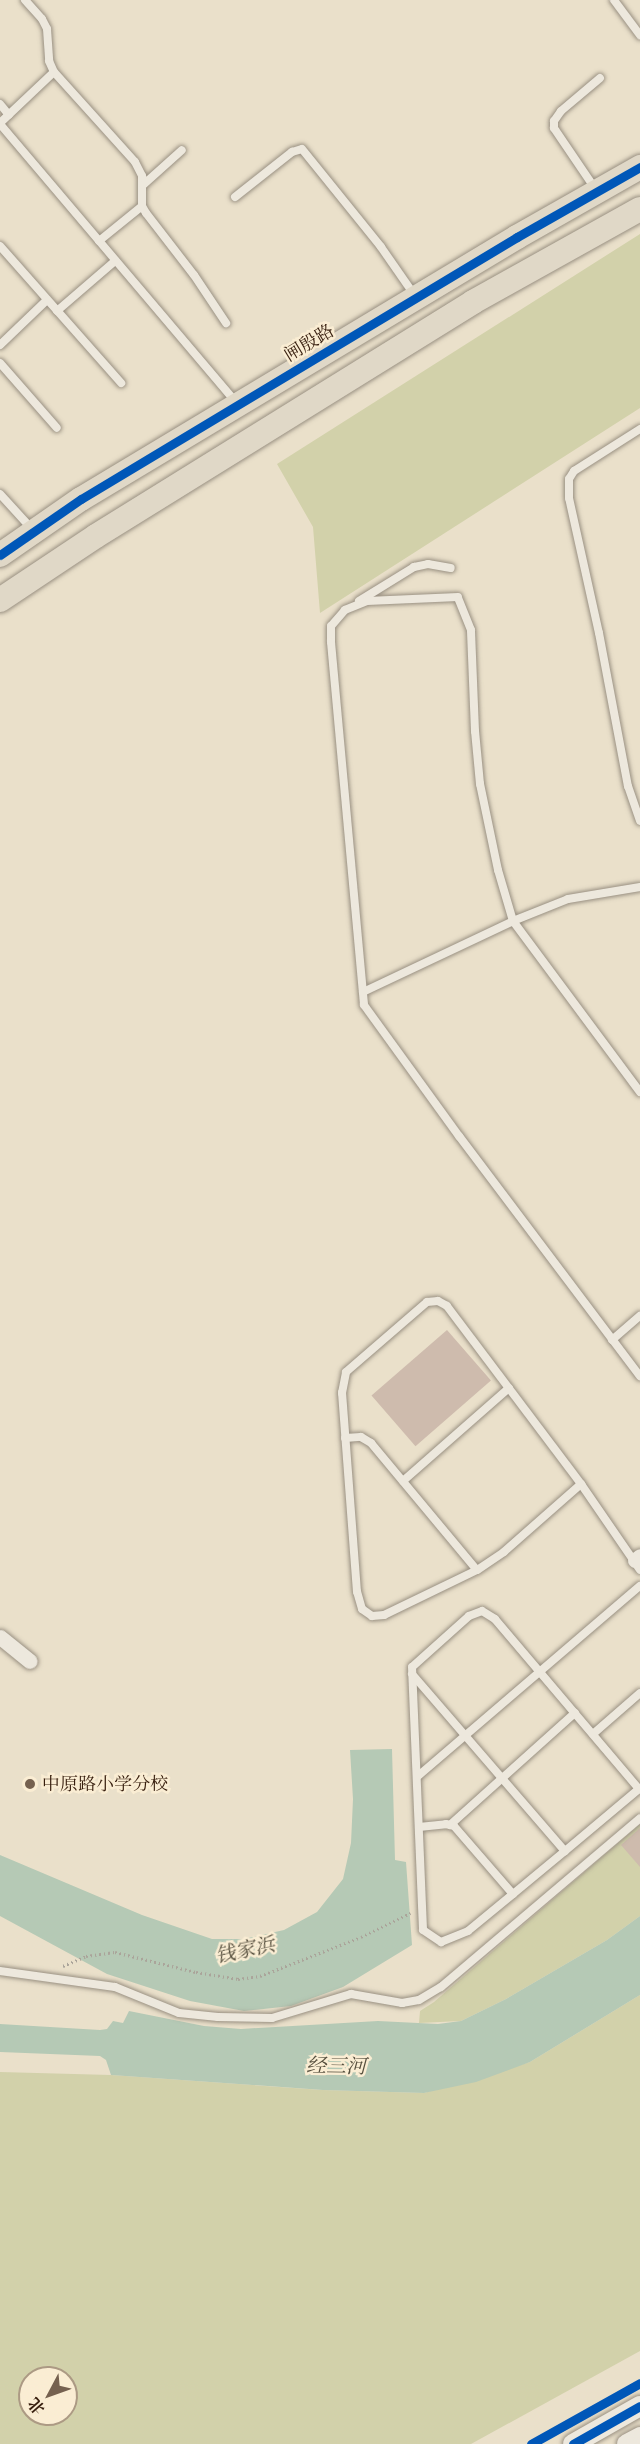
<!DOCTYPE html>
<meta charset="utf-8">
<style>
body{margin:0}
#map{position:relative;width:640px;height:2444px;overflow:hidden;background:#eae0ca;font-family:"Libre Caslon Text","Noto Serif SC",serif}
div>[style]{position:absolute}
.green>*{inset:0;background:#d2d1aa}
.water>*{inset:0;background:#b5c9b5}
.building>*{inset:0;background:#cebbad;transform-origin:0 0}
.path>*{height:3px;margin-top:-1.5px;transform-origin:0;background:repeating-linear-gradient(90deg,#aaa49a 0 1.5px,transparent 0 4.5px)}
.roads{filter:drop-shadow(0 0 2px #999082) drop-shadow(0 0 2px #999082)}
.service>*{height:8px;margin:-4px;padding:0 4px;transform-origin:4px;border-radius:4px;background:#ede8dd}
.minor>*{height:15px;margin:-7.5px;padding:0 7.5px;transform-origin:7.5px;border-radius:7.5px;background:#ede8dd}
.tertiary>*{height:20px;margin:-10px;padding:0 10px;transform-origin:10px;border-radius:10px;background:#ede8dd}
.primary>*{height:24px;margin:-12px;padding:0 12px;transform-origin:12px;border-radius:12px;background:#e0d8c7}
.cycleway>*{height:9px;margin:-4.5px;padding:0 4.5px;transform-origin:4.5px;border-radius:4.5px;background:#0057b8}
.dots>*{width:16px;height:16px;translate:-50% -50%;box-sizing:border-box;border:3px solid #faedd3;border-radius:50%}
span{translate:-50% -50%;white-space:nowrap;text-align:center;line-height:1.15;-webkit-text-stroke:5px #faedd3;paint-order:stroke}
.street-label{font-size:18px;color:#361d0d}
.poi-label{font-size:18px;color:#361d0d}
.left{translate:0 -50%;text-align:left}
.water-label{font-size:20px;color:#554e3d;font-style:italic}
.north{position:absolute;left:18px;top:2366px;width:60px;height:60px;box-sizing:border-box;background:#faedd3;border:2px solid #ac9a84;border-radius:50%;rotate:229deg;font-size:16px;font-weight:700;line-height:24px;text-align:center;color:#361d0d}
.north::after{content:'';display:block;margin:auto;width:21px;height:27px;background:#75614f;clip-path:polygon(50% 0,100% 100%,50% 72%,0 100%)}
</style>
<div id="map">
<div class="green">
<i style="clip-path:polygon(640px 234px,640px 408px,320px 613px,313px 527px,277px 464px)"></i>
<i style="clip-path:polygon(640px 1824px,640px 1916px,607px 1940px,506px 1999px,461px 2021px,419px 2023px,420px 2011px,434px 2002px)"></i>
<i style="clip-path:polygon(evenodd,640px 1995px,640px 2351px,471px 2444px,0 2444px,0 2072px,111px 2075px,322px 2090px,424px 2093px,530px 2062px,640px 1995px,30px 2378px,66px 2378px,66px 2414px,30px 2414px,30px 2378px)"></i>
</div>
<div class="water">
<i style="clip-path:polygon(392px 1749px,395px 1860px,406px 1862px,412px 1945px,343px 1987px,291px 2006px,244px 2011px,190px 2001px,107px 1974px,0 1916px,0 1855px,142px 1915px,212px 1939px,244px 1939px,284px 1930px,317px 1912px,343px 1879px,351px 1843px,353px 1799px,350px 1750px)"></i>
<i style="clip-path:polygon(640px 1916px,640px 1995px,530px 2062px,476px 2082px,424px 2093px,323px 2090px,111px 2075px,106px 2060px,100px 2056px,0 2052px,0 2024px,100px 2030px,107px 2029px,113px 2021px,123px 2023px,129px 2011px,204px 2026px,241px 2029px,378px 2021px,438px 2024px,461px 2021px,506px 1999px,607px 1940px)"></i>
</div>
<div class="building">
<i style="left:447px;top:1330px;width:67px;height:100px;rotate:49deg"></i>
<i style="clip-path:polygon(640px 1828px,640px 1867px,621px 1845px)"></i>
</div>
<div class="path">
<i style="left:63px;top:1966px;width:25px;rotate:-23deg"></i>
<i style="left:86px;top:1956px;width:29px;rotate:-8deg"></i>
<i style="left:115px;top:1952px;width:83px;rotate:13.9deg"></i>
<i style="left:196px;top:1972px;width:43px;rotate:9.5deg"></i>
<i style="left:238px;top:1979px;width:22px;rotate:-8deg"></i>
<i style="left:260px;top:1976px;width:108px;rotate:-21.1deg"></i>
<i style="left:361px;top:1937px;width:55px;rotate:-26.1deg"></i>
</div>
<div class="roads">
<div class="service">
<i style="left:25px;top:0;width:25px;rotate:48deg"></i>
<i style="left:42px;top:19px;width:11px;rotate:63deg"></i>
<i style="left:47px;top:29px;width:32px;rotate:86deg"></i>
<i style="left:49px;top:61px;width:12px;rotate:66deg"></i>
<i style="left:54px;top:72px;width:121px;rotate:48deg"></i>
<i style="left:135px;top:162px;width:16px;rotate:63deg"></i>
<i style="left:142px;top:176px;width:30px;rotate:90deg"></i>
<i style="left:142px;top:206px;width:8px;rotate:60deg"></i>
<i style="left:146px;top:213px;width:78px;rotate:52.3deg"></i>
<i style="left:194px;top:275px;width:58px;rotate:56.3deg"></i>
<i style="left:614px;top:0;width:44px;rotate:53.4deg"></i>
<i style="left:0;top:104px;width:14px;rotate:51deg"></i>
<i style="left:0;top:123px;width:74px;rotate:-43.4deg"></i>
<i style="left:0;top:124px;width:363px;rotate:49.7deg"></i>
<i style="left:143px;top:185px;width:52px;rotate:-41.9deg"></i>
<i style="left:596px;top:190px;width:75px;rotate:-124.1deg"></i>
<i style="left:554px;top:128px;width:7px;rotate:-90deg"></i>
<i style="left:554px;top:121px;width:12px;rotate:-55deg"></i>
<i style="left:561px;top:111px;width:51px;rotate:-40.2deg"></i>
<i style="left:235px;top:197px;width:73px;rotate:-38.3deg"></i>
<i style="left:292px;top:152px;width:10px;rotate:-17deg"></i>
<i style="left:302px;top:149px;width:126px;rotate:51.1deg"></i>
<i style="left:381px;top:247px;width:60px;rotate:55.2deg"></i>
<i style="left:99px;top:241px;width:55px;rotate:-39.1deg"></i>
<i style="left:0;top:246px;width:183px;rotate:48.5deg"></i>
<i style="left:57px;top:311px;width:77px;rotate:-40.8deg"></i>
<i style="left:0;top:345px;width:65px;rotate:-43.8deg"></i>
<i style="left:0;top:363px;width:86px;rotate:48.8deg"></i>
<i style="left:640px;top:429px;width:78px;rotate:147.5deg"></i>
<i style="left:574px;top:471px;width:9px;rotate:122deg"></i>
<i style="left:569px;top:479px;width:19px;rotate:90deg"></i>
<i style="left:569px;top:498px;width:138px;rotate:77.5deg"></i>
<i style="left:599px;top:633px;width:156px;rotate:79.3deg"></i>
<i style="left:628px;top:786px;width:37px;rotate:71deg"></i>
<i style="left:0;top:494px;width:46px;rotate:47.6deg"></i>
<i style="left:359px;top:601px;width:65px;rotate:-31.7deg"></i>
<i style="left:414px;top:567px;width:14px;rotate:-12deg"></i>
<i style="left:428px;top:564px;width:23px;rotate:10deg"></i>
<i style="left:363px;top:992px;width:166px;rotate:-25.3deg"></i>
<i style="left:513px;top:921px;width:59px;rotate:-21.8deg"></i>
<i style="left:568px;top:899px;width:73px;rotate:-9.5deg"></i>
<i style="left:640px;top:1092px;width:213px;rotate:-126.6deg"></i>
<i style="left:513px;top:921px;width:53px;rotate:-106.4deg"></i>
<i style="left:498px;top:870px;width:88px;rotate:-101.8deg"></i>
<i style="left:480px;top:784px;width:53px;rotate:-95.4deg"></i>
<i style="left:475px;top:731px;width:101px;rotate:-92.3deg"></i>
<i style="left:471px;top:630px;width:35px;rotate:-112deg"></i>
<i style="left:458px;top:597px;width:91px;rotate:177.5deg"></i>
<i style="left:367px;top:601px;width:24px;rotate:158deg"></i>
<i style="left:345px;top:610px;width:21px;rotate:131deg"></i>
<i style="left:331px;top:626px;width:16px;rotate:90deg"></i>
<i style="left:331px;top:642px;width:364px;rotate:84.8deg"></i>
<i style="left:364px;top:1005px;width:162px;rotate:54.1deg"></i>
<i style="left:459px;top:1136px;width:301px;rotate:53deg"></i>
<i style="left:612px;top:1340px;width:37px;rotate:-41deg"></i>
<i style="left:345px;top:1438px;width:16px;rotate:-4deg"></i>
<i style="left:361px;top:1437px;width:12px;rotate:31deg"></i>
<i style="left:371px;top:1443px;width:165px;rotate:50.2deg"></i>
<i style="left:403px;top:1481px;width:141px;rotate:-41.3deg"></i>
<i style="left:581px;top:1484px;width:103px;rotate:138.6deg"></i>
<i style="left:504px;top:1552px;width:32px;rotate:146deg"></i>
<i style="left:477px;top:1570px;width:103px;rotate:154.2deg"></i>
<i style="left:384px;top:1615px;width:12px;rotate:175deg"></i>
<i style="left:372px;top:1616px;width:12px;rotate:-145deg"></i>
<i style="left:362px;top:1609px;width:18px;rotate:-106deg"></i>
<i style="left:357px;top:1592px;width:200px;rotate:-94.3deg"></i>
<i style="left:342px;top:1393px;width:21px;rotate:-79deg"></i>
<i style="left:346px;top:1372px;width:107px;rotate:-40.8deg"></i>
<i style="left:427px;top:1302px;width:11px;rotate:-5deg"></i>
<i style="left:438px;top:1301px;width:10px;rotate:29deg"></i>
<i style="left:447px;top:1306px;width:223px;rotate:53deg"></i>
<i style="left:581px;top:1484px;width:104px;rotate:55.5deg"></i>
<i style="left:412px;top:1674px;width:234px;rotate:49.2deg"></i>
<i style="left:593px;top:1734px;width:62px;rotate:-41.1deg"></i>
<i style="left:418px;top:1776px;width:292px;rotate:-40.6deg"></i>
<i style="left:639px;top:1789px;width:223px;rotate:-130.3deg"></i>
<i style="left:495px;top:1619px;width:15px;rotate:-148deg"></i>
<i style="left:482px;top:1611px;width:14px;rotate:159deg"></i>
<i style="left:469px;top:1616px;width:76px;rotate:138.2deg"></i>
<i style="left:412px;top:1667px;width:263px;rotate:87.6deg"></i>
<i style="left:423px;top:1930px;width:22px;rotate:34deg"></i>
<i style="left:441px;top:1942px;width:29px;rotate:-22deg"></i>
<i style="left:468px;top:1931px;width:58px;rotate:-39.4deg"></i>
<i style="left:513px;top:1894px;width:67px;rotate:-39.6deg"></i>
<i style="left:565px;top:1851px;width:97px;rotate:-40deg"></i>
<i style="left:639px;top:1789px;width:1px;rotate:-45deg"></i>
<i style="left:450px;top:1825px;width:168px;rotate:-41.9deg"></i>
<i style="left:419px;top:1827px;width:27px;rotate:-6deg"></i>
<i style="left:446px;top:1824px;width:8px;rotate:14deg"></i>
<i style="left:454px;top:1826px;width:90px;rotate:49.1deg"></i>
<i style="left:0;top:1971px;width:116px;rotate:7.9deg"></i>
<i style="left:115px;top:1987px;width:69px;rotate:22.1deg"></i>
<i style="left:179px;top:2013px;width:39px;rotate:6deg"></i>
<i style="left:218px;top:2017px;width:54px;rotate:1.1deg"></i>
<i style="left:272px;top:2018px;width:83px;rotate:-16.9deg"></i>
<i style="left:351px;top:1994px;width:52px;rotate:10deg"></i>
<i style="left:402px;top:2003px;width:17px;rotate:-10deg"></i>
<i style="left:419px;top:2000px;width:26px;rotate:-31deg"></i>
<i style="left:441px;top:1987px;width:261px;rotate:-40.3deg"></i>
</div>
<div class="minor">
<i style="left:635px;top:1560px;width:6px;rotate:-39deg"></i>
<i style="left:0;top:1637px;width:38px;rotate:39deg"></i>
</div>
<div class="tertiary">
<i style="left:573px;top:2444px;width:77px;rotate:-29.6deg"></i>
<i style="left:627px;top:2444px;width:15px;rotate:-28deg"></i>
</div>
<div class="primary">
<i style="left:0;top:555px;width:98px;rotate:-34.7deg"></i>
<i style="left:81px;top:499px;width:509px;rotate:-31deg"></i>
<i style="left:517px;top:237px;width:142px;rotate:-29.6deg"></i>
<i style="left:0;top:600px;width:115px;rotate:-33.7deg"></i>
<i style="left:96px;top:536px;width:444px;rotate:-31.8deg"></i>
<i style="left:473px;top:302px;width:191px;rotate:-29.1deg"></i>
</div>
</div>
<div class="cycleway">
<i style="left:0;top:555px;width:98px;rotate:-34.7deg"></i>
<i style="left:81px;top:499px;width:509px;rotate:-31deg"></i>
<i style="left:517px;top:237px;width:142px;rotate:-29.6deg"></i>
<i style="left:531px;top:2444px;width:125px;rotate:-29.2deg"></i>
<i style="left:573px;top:2444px;width:77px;rotate:-29.6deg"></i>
</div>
<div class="dots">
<i style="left:30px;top:1784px;background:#75614f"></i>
</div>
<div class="street-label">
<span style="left:309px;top:343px;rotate:-31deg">闸殷路</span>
</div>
<div class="poi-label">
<span class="left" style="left:42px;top:1784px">中原路小学分校</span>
</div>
<div class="water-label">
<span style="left:245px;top:1950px;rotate:-12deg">钱家浜</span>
<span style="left:336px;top:2066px;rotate:1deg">经三河</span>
</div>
<div class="north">北</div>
</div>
